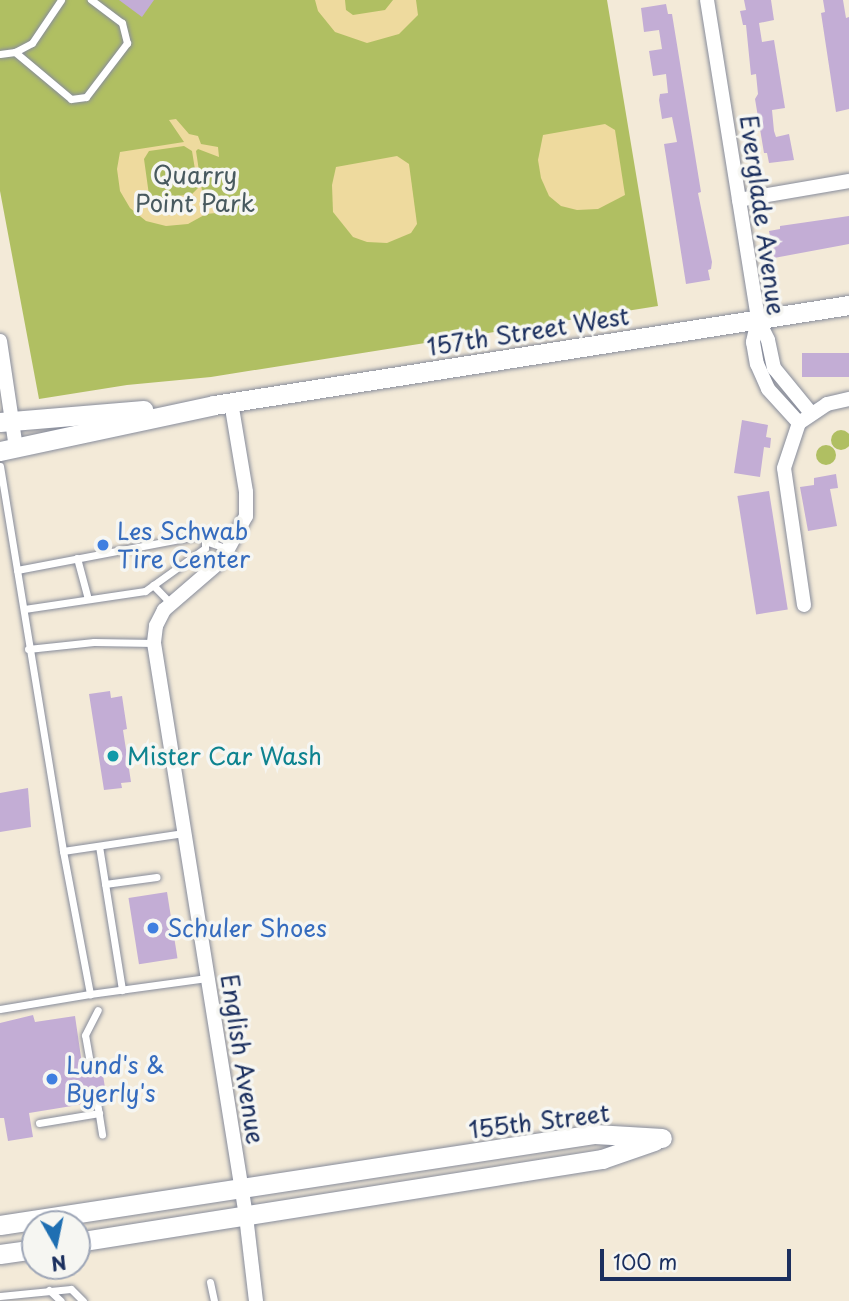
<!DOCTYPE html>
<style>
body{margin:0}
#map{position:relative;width:849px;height:1301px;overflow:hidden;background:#f3ead8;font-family:"Playpen Sans",sans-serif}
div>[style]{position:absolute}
.green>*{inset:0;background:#b0bf62}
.round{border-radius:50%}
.sand>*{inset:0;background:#eeda9e}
.building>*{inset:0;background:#c3add5;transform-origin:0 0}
.roads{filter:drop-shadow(0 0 2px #878c9b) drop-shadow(0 0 2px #878c9b)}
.lane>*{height:7px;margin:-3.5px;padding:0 3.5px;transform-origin:3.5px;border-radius:3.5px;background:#fff}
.street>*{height:14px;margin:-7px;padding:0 7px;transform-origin:7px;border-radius:7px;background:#fff}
.secondary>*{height:19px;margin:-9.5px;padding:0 9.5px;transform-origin:9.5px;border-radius:9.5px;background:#fff}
.dots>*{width:19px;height:19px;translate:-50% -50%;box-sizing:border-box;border:4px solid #f6f6f2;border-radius:50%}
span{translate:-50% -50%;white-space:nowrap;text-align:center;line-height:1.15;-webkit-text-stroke:7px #f6f6f2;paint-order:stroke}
.park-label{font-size:24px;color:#485a5f}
.street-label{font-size:24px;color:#1b2f5e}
.shop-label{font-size:24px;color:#366cbe}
.left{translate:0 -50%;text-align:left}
.culture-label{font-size:24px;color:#0d838f}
.north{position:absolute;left:21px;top:1210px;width:70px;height:70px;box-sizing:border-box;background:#f6f6f2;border:2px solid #9ea6b7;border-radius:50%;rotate:171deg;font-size:19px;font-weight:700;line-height:28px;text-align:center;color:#1b2f5e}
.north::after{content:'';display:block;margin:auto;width:24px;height:32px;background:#1f6fb2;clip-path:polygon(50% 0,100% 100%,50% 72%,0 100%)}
.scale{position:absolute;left:600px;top:1249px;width:191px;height:32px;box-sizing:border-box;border:4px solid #1b2f5e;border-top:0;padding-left:9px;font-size:21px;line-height:24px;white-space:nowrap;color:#1b2f5e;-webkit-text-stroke:5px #f6f6f2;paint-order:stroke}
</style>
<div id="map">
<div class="green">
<i style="clip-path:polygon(0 0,607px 0,658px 306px,211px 377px,127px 385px,39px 399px,0 191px)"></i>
<i class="round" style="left:831px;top:430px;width:20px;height:20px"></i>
<i class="round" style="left:816px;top:445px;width:20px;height:20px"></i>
</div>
<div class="sand">
<i style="clip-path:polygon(315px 0,345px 0,346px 10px,353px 15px,385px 10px,393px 0,416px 0,418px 15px,399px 34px,367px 43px,335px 32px,318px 11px)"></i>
<i style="clip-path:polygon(evenodd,176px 119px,189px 134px,198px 136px,201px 144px,218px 147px,219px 157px,198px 149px,196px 151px,204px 204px,226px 203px,226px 212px,206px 214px,188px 224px,166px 226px,146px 221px,130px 208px,120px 191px,117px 169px,120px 152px,184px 142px,169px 120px,176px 119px,184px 146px,192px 151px,198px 188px,192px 194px,156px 199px,149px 195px,144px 159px,149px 151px,184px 146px)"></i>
<i style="clip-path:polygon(605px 124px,615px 130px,625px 195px,598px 209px,577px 210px,561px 206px,549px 196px,541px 178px,538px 160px,543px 135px)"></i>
<i style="clip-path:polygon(397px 156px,409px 164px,417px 224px,411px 233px,387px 243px,367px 242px,353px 237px,333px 212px,332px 185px,336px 167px)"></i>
</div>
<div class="building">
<i style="clip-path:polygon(119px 0,154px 0,142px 17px)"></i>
<i style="clip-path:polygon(744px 0,771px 0,774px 20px,759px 23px,762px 42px,774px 40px,785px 108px,772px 110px,774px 131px,776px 137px,789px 134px,794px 160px,769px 163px,767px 153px,764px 153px,755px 99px,758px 94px,756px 74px,751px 75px,746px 25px,743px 25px,740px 11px,746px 10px)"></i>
<i style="clip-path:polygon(823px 0,843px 0,846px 18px,849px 17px,849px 109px,836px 112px,821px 13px,825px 12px)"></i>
<i style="clip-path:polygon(666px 4px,668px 14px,672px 14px,701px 192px,698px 193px,712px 262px,711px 269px,708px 270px,710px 280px,686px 284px,664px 144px,677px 142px,672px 117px,662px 119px,659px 100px,660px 94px,668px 93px,666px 74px,653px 76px,649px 51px,662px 49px,659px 30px,644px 32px,641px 8px)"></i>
<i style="clip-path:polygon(849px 216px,849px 244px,774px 258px,769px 231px,780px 229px,780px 226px)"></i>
<i style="left:849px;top:353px;width:24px;height:47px;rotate:90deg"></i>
<i style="clip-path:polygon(742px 420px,768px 425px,766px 437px,771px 438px,770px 448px,764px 447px,760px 477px,734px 473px)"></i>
<i style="clip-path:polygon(836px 474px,838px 488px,830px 489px,837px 526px,808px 531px,800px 487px,814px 485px,814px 478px)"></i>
<i style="left:769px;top:491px;width:120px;height:32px;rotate:81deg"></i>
<i style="clip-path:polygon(110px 691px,111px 698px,122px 696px,127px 729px,123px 730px,131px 782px,121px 783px,122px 788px,104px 790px,89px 694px)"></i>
<i style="clip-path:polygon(28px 788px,31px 827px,0 832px,0 793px)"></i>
<i style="left:167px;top:892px;width:67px;height:39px;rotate:81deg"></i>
<i style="clip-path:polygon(33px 1015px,35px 1022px,75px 1016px,82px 1064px,90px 1069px,101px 1061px,106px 1095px,94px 1090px,89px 1097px,90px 1103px,29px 1113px,33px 1137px,8px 1141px,4px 1118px,0 1118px,0 1023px)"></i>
</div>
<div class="roads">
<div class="lane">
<i style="left:61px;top:0;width:52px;rotate:124deg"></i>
<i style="left:32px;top:43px;width:19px;rotate:152deg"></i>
<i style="left:15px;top:52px;width:73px;rotate:40deg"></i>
<i style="left:71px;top:99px;width:15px;rotate:-8deg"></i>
<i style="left:86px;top:97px;width:68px;rotate:-52.8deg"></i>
<i style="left:127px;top:43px;width:21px;rotate:-104deg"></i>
<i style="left:122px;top:23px;width:39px;rotate:-143deg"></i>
<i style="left:0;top:54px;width:15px;rotate:-8deg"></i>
<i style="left:0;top:466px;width:390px;rotate:80.7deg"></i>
<i style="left:63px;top:851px;width:122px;rotate:-8.5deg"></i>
<i style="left:205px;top:541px;width:24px;rotate:19deg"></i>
<i style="left:77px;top:558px;width:42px;rotate:75deg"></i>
<i style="left:17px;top:570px;width:191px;rotate:-10.8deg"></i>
<i style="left:205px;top:534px;width:14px;rotate:90deg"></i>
<i style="left:205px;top:548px;width:74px;rotate:144.4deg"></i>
<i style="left:145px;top:591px;width:122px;rotate:171.5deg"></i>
<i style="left:153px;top:585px;width:28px;rotate:46deg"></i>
<i style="left:28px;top:649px;width:66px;rotate:-6.1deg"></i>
<i style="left:94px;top:642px;width:60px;rotate:1deg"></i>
<i style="left:99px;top:846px;width:146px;rotate:80.9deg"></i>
<i style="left:63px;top:851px;width:146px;rotate:79.3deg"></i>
<i style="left:90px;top:994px;width:118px;rotate:-7.8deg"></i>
<i style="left:105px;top:884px;width:52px;rotate:-7.7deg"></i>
<i style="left:0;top:1009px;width:91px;rotate:-9.5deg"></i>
<i style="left:90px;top:1063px;width:28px;rotate:-100deg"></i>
<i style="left:85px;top:1035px;width:28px;rotate:-63deg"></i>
<i style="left:96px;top:1096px;width:39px;rotate:81deg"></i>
<i style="left:39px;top:1123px;width:61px;rotate:-9.5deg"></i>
<i style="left:210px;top:1282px;width:19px;rotate:78deg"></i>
<i style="left:49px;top:1290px;width:16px;rotate:43deg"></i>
<i style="left:0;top:1296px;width:71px;rotate:-5.6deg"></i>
<i style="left:71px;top:1289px;width:17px;rotate:45deg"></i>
</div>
<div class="street">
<i style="left:707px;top:0;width:324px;rotate:80.9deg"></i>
<i style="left:758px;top:320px;width:23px;rotate:103deg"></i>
<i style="left:753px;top:342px;width:22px;rotate:80deg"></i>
<i style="left:757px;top:364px;width:27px;rotate:66deg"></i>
<i style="left:768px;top:389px;width:46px;rotate:47.6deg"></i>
<i style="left:739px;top:200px;width:112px;rotate:-9.8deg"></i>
<i style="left:758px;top:320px;width:22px;rotate:63deg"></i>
<i style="left:768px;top:340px;width:29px;rotate:78deg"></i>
<i style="left:774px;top:368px;width:58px;rotate:50.6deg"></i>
<i style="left:0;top:341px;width:108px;rotate:81.5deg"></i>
<i style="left:231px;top:402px;width:91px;rotate:80.5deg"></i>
<i style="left:246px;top:492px;width:24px;rotate:90deg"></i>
<i style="left:246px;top:516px;width:50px;rotate:118.6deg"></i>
<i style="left:222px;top:560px;width:77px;rotate:139.2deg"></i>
<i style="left:164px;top:610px;width:18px;rotate:117deg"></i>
<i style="left:156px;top:626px;width:17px;rotate:97deg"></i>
<i style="left:154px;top:643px;width:580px;rotate:80.88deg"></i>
<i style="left:246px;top:1216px;width:86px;rotate:83.3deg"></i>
<i style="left:804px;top:605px;width:138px;rotate:-98.3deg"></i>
<i style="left:784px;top:468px;width:47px;rotate:-71.6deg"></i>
<i style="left:799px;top:423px;width:34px;rotate:-34deg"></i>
<i style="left:827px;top:404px;width:23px;rotate:-13deg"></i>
</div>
<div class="secondary">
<i style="left:0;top:422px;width:144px;rotate:-4.8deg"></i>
<i style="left:0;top:451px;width:219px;rotate:-12.1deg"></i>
<i style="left:214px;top:405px;width:643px;rotate:-8.95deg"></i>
<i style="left:0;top:1225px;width:602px;rotate:-8.7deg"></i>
<i style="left:595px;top:1134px;width:67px;rotate:3.4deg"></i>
<i style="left:77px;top:1242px;width:532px;rotate:-8.98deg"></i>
<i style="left:602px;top:1159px;width:55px;rotate:-19.1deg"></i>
<i style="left:0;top:1254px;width:35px;rotate:-8deg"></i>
</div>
</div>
<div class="dots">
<i style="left:103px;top:545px;background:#3f7fe0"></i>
<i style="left:113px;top:756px;background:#0f9aa8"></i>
<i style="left:153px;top:928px;background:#3f7fe0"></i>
<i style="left:52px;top:1079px;background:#3f7fe0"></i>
</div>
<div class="park-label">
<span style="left:195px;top:189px">Quarry<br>Point Park</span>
</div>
<div class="street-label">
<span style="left:763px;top:215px;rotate:82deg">Everglade Avenue</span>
<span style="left:528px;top:331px;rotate:-9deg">157th Street West</span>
<span style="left:243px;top:1059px;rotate:81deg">English Avenue</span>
<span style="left:539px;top:1121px;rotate:-7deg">155th Street</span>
</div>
<div class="shop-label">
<span class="left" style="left:117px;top:545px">Les Schwab<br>Tire Center</span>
<span class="left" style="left:167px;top:928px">Schuler Shoes</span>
<span class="left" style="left:66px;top:1079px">Lund's &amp;<br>Byerly's</span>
</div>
<div class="culture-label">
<span class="left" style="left:127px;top:756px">Mister Car Wash</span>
</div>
<div class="north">N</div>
<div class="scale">100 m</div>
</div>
